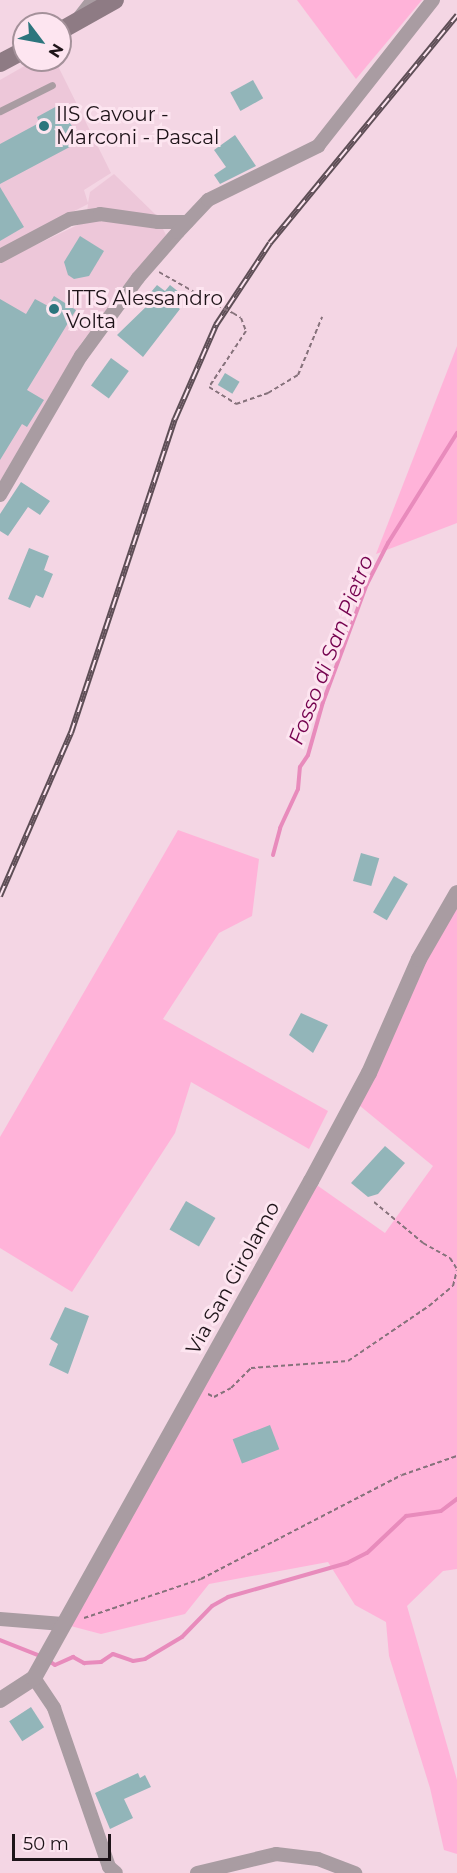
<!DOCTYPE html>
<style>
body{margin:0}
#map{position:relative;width:457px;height:1873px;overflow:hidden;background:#f4d6e4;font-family:Montserrat,sans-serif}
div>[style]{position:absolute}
.built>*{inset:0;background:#edc7d9}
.green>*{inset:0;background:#ffb3d9}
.stream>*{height:4px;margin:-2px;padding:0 2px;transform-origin:2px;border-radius:2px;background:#e88bbc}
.building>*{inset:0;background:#92b5b9;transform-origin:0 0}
.path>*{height:2px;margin-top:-1px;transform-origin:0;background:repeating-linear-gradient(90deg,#86727b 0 4.5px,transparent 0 7.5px)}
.service>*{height:7px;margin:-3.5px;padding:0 3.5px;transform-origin:3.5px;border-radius:3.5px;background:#a99ca2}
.minor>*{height:14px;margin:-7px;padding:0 7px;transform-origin:7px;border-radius:7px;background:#a99ca2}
.tertiary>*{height:16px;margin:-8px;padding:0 8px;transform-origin:8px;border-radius:8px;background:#a99ca2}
.secondary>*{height:18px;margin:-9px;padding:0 9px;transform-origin:9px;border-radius:9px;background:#8e7b84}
.rail>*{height:6px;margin-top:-3px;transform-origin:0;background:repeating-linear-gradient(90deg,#fde5f0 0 11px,#5e4e56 0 22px);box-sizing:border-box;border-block:2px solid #5e4e56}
.path-bridge>*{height:2px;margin-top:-1px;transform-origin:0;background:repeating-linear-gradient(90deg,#86727b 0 4.5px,transparent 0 7.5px)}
.dots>*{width:16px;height:16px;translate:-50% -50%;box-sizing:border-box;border:3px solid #fde5f0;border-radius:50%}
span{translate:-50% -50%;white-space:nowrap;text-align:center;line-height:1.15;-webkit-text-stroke:6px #fde5f0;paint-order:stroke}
.poi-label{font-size:20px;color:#1e1419}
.left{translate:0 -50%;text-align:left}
.street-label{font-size:20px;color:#1e1419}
.water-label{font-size:21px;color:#74004e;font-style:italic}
.north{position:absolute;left:12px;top:12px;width:60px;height:60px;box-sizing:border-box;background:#fde5f0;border:2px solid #a4919a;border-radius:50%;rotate:122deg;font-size:16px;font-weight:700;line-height:24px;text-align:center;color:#1e1419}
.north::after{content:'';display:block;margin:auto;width:21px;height:27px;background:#2c757d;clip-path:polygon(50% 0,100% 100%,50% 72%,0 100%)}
.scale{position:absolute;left:12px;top:1834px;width:99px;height:27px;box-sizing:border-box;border:3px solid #1e1419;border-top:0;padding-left:8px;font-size:18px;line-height:21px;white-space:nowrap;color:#1e1419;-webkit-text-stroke:4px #fde5f0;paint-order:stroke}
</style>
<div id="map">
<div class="built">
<i style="clip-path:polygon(35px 60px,55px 60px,111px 173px,84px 190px,88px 203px,90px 192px,114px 174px,156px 215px,166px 235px,82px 342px,0 481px,0 262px,86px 221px,88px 204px,0 249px,0 80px)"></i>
</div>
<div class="green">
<i style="clip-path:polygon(297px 0,422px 0,356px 79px)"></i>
<i style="clip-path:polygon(457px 346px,457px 523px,376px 554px)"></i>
<i style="clip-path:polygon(178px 830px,259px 859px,252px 916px,219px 933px,163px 1019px,328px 1111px,309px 1149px,191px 1082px,175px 1133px,72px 1292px,0 1248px,0 1137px)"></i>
<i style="clip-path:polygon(457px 893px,457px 1569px,443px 1571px,407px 1606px,457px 1780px,457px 1854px,444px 1850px,430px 1788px,389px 1656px,386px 1622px,355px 1605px,328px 1562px,209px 1584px,185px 1614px,101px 1634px,63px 1624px,311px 1181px,385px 1233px,433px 1166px,354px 1101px)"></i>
</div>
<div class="stream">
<i style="left:273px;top:855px;width:28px;rotate:-75deg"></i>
<i style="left:280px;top:828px;width:43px;rotate:-65.2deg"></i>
<i style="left:298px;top:789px;width:22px;rotate:-85deg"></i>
<i style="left:300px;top:767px;width:14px;rotate:-56deg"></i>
<i style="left:308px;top:755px;width:55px;rotate:-74.2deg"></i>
<i style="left:323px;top:702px;width:126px;rotate:-69.6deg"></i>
<i style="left:367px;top:584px;width:46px;rotate:-62.9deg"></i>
<i style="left:388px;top:543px;width:130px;rotate:-57.9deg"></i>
<i style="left:0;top:1640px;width:43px;rotate:21.8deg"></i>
<i style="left:49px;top:1661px;width:7px;rotate:34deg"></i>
<i style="left:55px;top:1665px;width:20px;rotate:-24deg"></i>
<i style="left:73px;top:1657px;width:13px;rotate:29deg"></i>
<i style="left:84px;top:1663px;width:17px;rotate:-3deg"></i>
<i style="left:101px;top:1662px;width:14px;rotate:-34deg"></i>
<i style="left:113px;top:1654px;width:21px;rotate:19deg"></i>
<i style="left:133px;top:1661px;width:12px;rotate:-9deg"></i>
<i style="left:145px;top:1659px;width:43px;rotate:-30.7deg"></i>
<i style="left:182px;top:1637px;width:43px;rotate:-45.9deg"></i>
<i style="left:212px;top:1606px;width:18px;rotate:-29deg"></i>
<i style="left:228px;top:1597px;width:124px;rotate:-15.9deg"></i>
<i style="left:347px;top:1563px;width:22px;rotate:-27deg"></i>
<i style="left:367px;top:1553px;width:54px;rotate:-43.5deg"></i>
<i style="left:406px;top:1516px;width:35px;rotate:-8deg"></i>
<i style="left:441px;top:1511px;width:20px;rotate:-37deg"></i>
</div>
<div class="building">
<i style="left:253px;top:80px;width:21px;height:26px;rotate:61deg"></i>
<i style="clip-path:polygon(59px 105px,81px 141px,0 184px,0 144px,39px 123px,37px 117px)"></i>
<i style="clip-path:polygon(235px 135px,256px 166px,220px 184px,214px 175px,226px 167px,214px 150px)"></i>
<i style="clip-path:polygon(0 187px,24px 227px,0 241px)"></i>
<i style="clip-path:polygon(80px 236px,104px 251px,89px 276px,74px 279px,68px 275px,64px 262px)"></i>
<i style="clip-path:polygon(157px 285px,165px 291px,170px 285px,180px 293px,173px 303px,180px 309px,143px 357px,117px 335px,151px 302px,146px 298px)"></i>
<i style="clip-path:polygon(54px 296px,76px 310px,27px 390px,44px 400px,27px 427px,22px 424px,0 460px,0 299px,26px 314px,35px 299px,48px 306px)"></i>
<i style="left:111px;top:358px;width:22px;height:34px;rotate:36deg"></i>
<i style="left:225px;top:373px;width:17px;height:14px;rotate:31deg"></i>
<i style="clip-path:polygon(21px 482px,50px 501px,40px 515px,28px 507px,8px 536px,0 531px,0 514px)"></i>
<i style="clip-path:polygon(29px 548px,49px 556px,44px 570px,53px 574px,43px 598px,36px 595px,30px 608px,8px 599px)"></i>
<i style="left:361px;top:853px;width:19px;height:29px;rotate:16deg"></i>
<i style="left:394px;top:876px;width:16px;height:42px;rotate:30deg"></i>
<i style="clip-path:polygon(301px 1013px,328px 1025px,313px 1053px,289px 1035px)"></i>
<i style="clip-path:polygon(385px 1146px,405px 1163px,378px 1194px,368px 1197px,351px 1183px)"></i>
<i style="left:186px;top:1201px;width:34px;height:33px;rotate:30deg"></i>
<i style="clip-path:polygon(65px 1307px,89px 1316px,68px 1374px,49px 1365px,58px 1344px,50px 1339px)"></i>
<i style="left:270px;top:1425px;width:26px;height:40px;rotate:69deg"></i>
<i style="left:31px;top:1707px;width:24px;height:26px;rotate:57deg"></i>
<i style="clip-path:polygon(138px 1773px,140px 1778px,145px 1775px,151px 1787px,124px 1799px,133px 1818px,110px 1829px,95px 1793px)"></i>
</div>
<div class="path">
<i style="left:159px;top:272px;width:67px;rotate:29.6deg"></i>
<i style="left:233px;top:313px;width:9px;rotate:32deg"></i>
<i style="left:241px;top:318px;width:14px;rotate:69deg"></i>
<i style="left:246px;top:331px;width:67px;rotate:123.5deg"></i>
<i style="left:209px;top:387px;width:32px;rotate:32deg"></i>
<i style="left:236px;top:404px;width:34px;rotate:-19deg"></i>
<i style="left:268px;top:393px;width:35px;rotate:-31deg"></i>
<i style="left:298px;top:375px;width:63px;rotate:-67.5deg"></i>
<i style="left:374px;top:1202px;width:64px;rotate:39.9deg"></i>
<i style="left:423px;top:1243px;width:31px;rotate:29deg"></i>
<i style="left:450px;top:1258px;width:13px;rotate:58deg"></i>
<i style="left:208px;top:1394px;width:7px;rotate:27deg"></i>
<i style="left:214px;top:1397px;width:19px;rotate:-28deg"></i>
<i style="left:231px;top:1388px;width:28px;rotate:-45deg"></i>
<i style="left:251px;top:1368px;width:97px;rotate:-4.1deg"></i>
<i style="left:348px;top:1361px;width:98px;rotate:-34.2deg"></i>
<i style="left:429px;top:1306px;width:31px;rotate:-40deg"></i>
<i style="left:453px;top:1286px;width:16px;rotate:-76deg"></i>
<i style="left:84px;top:1618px;width:123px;rotate:-18.4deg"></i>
<i style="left:201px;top:1579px;width:226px;rotate:-27.4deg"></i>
<i style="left:402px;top:1475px;width:58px;rotate:-19.1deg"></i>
</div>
<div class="service">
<i style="left:0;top:111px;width:58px;rotate:-26.6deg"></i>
</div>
<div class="minor">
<i style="left:79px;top:18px;width:23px;rotate:-52deg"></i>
<i style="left:0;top:256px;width:79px;rotate:-27.9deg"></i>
<i style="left:70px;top:219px;width:30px;rotate:-9deg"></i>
<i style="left:100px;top:214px;width:59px;rotate:7.9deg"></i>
<i style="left:158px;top:222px;width:29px"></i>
<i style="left:0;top:495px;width:161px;rotate:-59.8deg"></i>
<i style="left:81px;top:356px;width:97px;rotate:-53.8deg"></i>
<i style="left:138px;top:278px;width:61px;rotate:-49deg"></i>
<i style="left:178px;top:232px;width:44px;rotate:-46.8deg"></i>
<i style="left:208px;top:200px;width:123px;rotate:-26.1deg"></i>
<i style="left:318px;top:146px;width:186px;rotate:-51.8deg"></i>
<i style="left:0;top:1619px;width:63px;rotate:4.5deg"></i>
<i style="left:34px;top:1678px;width:36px;rotate:56deg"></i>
<i style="left:54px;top:1708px;width:168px;rotate:70.9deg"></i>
<i style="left:109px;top:1867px;width:9px;rotate:41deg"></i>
<i style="left:197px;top:1873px;width:81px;rotate:-13.5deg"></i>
<i style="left:276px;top:1854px;width:42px;rotate:6.8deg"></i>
<i style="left:318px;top:1859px;width:40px;rotate:21deg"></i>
</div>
<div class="tertiary">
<i style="left:0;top:1700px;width:40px;rotate:-32.9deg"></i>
<i style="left:34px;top:1678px;width:569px;rotate:-60.87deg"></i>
<i style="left:311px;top:1181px;width:123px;rotate:-61.8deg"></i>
<i style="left:369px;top:1073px;width:124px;rotate:-66.3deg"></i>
<i style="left:419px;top:959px;width:76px;rotate:-60.1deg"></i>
</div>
<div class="secondary">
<i style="left:60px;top:31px;width:63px;rotate:-29.4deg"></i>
<i style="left:0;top:63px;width:27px;rotate:-28deg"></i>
</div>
<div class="rail">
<i style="left:0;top:896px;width:178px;rotate:-66.5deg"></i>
<i style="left:71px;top:733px;width:331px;rotate:-71.7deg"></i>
<i style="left:175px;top:419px;width:103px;rotate:-66.4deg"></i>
<i style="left:216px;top:325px;width:98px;rotate:-56.6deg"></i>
<i style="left:270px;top:243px;width:295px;rotate:-50.6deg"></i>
</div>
<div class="path-bridge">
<i style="left:217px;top:305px;width:18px;rotate:27deg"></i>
</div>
<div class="dots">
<i style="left:44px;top:126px;background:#2c757d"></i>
<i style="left:54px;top:309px;background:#2c757d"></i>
</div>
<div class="poi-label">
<span class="left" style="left:56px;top:126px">IIS Cavour -<br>Marconi - Pascal</span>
<span class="left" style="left:66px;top:310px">ITTS Alessandro<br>Volta</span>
</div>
<div class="street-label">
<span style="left:233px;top:1278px;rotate:-61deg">Via San Girolamo</span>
</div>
<div class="water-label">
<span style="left:331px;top:650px;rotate:-69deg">Fosso di San Pietro</span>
</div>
<div class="north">N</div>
<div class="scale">50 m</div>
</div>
